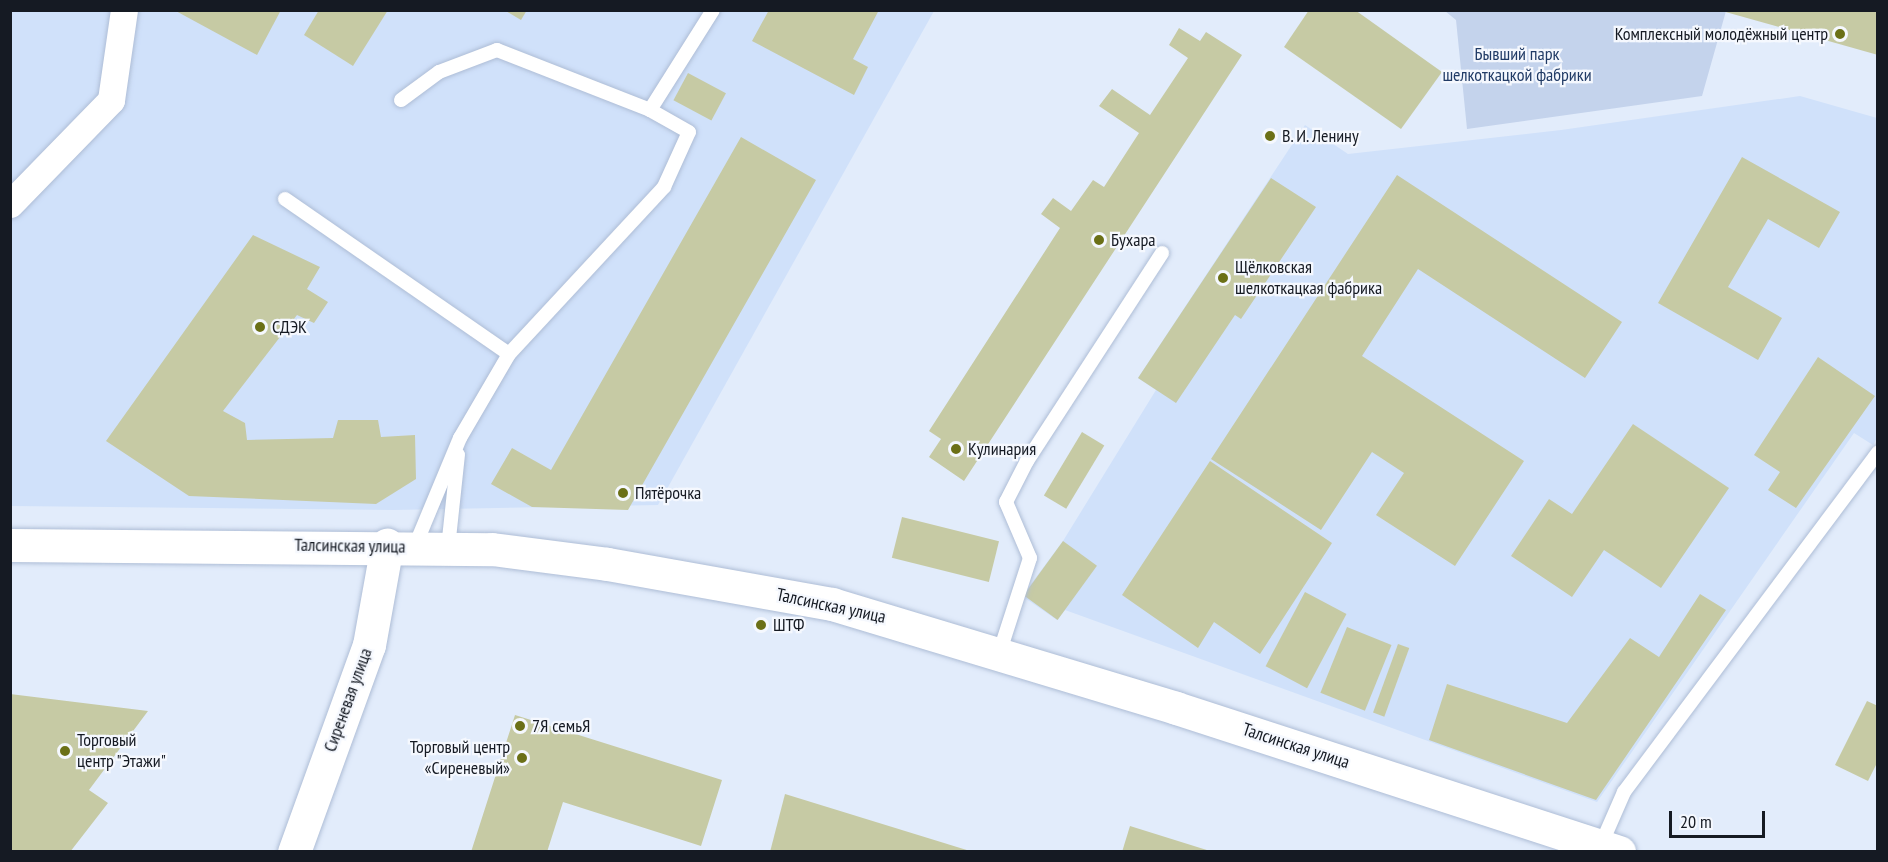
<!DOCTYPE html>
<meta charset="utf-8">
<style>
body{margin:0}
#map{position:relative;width:1888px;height:862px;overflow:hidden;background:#e2ecfb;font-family:"PT Sans Narrow",sans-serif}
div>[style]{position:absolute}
.built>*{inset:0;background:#d0e1fa}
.green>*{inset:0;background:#c4d3ec}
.building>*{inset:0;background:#c6caa4;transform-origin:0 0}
.roads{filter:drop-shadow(0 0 2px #aebdd6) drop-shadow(0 0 2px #aebdd6)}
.service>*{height:14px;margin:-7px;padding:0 7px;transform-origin:7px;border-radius:7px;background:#fff}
.minor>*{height:27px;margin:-13.5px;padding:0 13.5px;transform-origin:13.5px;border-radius:13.5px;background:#fff}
.tertiary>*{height:33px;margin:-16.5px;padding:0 16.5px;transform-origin:16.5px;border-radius:16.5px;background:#fff}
.secondary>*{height:33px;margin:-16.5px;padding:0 16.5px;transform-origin:16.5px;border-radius:16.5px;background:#fff}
.dots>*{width:16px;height:16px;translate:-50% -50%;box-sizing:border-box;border:3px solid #f5f8fe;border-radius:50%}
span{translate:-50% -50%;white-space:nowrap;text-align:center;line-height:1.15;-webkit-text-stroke:4.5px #f5f8fe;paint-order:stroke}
.poi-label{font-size:18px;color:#151a23}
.right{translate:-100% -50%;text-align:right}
.left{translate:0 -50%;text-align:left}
.park-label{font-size:18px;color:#213b66}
.street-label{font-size:18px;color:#151a23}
.frame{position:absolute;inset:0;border:12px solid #151a23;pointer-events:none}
.scale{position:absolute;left:1669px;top:811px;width:96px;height:27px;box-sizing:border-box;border:3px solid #151a23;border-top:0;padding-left:8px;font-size:18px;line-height:21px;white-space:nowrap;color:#151a23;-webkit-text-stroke:4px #f5f8fe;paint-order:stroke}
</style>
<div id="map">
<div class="built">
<i style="clip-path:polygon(11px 11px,934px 11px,658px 505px,393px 510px,11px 506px)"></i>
<i style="clip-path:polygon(1800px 96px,1877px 118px,1877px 438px,1873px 445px,1854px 433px,1597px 802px,1065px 610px,1057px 620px,1022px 596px,1063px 541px,1156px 390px,1138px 378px,1305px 125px,1348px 154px,1561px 130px)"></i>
</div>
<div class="green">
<i style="clip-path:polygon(1445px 11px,1726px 11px,1702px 96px,1467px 129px,1456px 20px)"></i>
</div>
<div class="building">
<i style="clip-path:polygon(174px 10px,281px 10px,257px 55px)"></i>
<i style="clip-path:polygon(319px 10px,388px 10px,353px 66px,304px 35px)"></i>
<i style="clip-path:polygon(504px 10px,527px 10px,521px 20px)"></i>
<i style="clip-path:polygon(769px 10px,879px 10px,853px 59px,868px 67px,854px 95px,752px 41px)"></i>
<i style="clip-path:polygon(1309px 10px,1355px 10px,1442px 72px,1401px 129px,1284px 47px)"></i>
<i style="clip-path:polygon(1878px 10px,1878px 55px,1722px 11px,1723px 10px)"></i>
<i style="clip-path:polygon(1179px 28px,1200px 41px,1206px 32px,1242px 55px,964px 481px,929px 457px,941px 439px,929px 431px,1060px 228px,1041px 214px,1053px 198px,1071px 211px,1093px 180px,1104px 187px,1139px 133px,1099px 106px,1112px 89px,1150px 115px,1188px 58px,1169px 45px)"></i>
<i style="left:688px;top:73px;width:43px;height:31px;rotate:28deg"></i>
<i style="clip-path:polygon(741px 137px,816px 180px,628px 510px,532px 507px,491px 484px,512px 448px,551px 470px)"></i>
<i style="clip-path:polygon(1742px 157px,1840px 212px,1819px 248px,1768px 219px,1728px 287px,1782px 318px,1758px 360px,1658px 303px)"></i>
<i style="clip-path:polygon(1397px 175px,1622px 322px,1585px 378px,1418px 269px,1362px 356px,1524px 461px,1455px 566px,1376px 515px,1404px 473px,1372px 452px,1321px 530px,1211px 459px)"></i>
<i style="clip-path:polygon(1271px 178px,1316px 207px,1241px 319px,1235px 315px,1176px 403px,1138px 378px)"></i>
<i style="clip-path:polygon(253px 235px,320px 267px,307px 289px,328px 302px,314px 323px,297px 315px,223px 411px,245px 423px,247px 440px,333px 438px,338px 420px,378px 420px,381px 437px,415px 435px,416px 479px,376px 504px,189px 496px,106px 441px)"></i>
<i style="clip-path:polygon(1818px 357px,1875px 396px,1796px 508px,1768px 490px,1780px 472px,1754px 455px)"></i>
<i style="clip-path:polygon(1633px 424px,1729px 488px,1661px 588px,1604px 550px,1572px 597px,1511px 556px,1549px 499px,1572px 514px)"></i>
<i style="left:1082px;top:432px;width:26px;height:74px;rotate:31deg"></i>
<i style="clip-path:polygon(1210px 461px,1332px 543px,1260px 654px,1214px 622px,1198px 648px,1122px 595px)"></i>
<i style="left:902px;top:517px;width:100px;height:42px;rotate:14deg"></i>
<i style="left:1063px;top:541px;width:42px;height:67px;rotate:36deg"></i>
<i style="left:1305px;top:592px;width:47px;height:84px;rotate:28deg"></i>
<i style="clip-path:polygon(1700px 594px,1726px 610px,1596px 800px,1429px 740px,1447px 684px,1567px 723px,1630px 638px,1659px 657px)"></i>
<i style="left:1347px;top:627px;width:48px;height:71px;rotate:22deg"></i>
<i style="left:1398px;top:644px;width:12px;height:73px;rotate:20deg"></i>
<i style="clip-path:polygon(10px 694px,148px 711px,89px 790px,108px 803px,70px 852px,10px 852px)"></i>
<i style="clip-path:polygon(1867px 701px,1878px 706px,1878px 761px,1868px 781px,1835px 765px)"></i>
<i style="clip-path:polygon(515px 715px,722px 780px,701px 846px,563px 802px,547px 852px,471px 852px)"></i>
<i style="clip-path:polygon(785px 794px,970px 851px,970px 852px,770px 852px)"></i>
<i style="clip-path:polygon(1130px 826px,1210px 851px,1210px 852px,1122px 852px)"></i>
</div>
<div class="roads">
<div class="service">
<i style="left:401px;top:100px;width:47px;rotate:-36.4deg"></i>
<i style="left:439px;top:72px;width:62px;rotate:-20.8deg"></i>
<i style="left:497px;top:50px;width:164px;rotate:21.4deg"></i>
<i style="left:285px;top:199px;width:272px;rotate:34.7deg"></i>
<i style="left:415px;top:546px;width:117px;rotate:-67.4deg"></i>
<i style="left:460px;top:438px;width:97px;rotate:-59.7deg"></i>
<i style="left:509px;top:354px;width:228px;rotate:-47.1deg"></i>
<i style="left:664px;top:187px;width:60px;rotate:-65.6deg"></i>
<i style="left:689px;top:132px;width:45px;rotate:-150.6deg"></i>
<i style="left:650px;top:110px;width:118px;rotate:-57.8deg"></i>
<i style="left:448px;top:548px;width:94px;rotate:-83.9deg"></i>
<i style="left:999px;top:654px;width:101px;rotate:-72.1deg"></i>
<i style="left:1030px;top:558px;width:61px;rotate:-113.2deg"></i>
<i style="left:1006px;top:502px;width:46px;rotate:-62.9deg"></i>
<i style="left:1027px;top:461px;width:248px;rotate:-57deg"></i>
<i style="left:1600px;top:847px;width:60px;rotate:-66.4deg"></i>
<i style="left:1624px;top:792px;width:424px;rotate:-53.2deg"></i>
</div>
<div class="minor">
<i style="left:10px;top:204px;width:145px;rotate:-45.8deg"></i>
<i style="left:111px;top:100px;width:91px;rotate:-81.8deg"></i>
</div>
<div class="tertiary">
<i style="left:294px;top:852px;width:220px;rotate:-70.1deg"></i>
<i style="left:369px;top:645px;width:102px;rotate:-79.8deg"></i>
</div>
<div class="secondary">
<i style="left:10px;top:545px;width:482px;rotate:0.5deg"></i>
<i style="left:492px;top:549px;width:116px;rotate:7.4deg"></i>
<i style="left:607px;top:564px;width:229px;rotate:10.1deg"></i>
<i style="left:832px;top:604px;width:359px;rotate:16.8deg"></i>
<i style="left:1176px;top:708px;width:466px;rotate:18deg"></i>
</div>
</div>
<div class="dots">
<i style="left:1840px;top:34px;background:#6b7017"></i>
<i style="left:1270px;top:136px;background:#6b7017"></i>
<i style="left:1099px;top:240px;background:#6b7017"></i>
<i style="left:1223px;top:278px;background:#6b7017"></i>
<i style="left:260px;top:327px;background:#6b7017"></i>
<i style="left:956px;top:449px;background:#6b7017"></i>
<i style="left:623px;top:493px;background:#6b7017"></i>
<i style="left:761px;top:625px;background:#6b7017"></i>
<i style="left:520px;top:726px;background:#6b7017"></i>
<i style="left:65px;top:751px;background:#6b7017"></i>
<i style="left:522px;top:758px;background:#6b7017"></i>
</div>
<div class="poi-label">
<span class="right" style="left:1828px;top:34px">Комплексный молодёжный центр</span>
<span class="left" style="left:1282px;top:136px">В. И. Ленину</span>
<span class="left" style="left:1111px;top:240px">Бухара</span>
<span class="left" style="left:1235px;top:278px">Щёлковская<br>шелкоткацкая фабрика</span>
<span class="left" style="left:272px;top:327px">СДЭК</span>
<span class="left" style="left:968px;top:449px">Кулинария</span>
<span class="left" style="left:635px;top:493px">Пятёрочка</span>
<span class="left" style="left:773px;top:625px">ШТФ</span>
<span class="left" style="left:532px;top:726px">7Я семьЯ</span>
<span class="left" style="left:77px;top:751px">Торговый<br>центр "Этажи"</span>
<span class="right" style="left:510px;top:758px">Торговый центр<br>«Сиреневый»</span>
</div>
<div class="park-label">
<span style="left:1517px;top:65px">Бывший парк<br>шелкоткацкой фабрики</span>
</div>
<div class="street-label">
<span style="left:350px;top:546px;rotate:1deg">Талсинская улица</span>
<span style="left:831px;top:606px;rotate:12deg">Талсинская улица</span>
<span style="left:348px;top:700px;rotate:-70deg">Сиреневая улица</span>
<span style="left:1296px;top:746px;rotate:18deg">Талсинская улица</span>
</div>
<div class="frame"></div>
<div class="scale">20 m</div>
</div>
